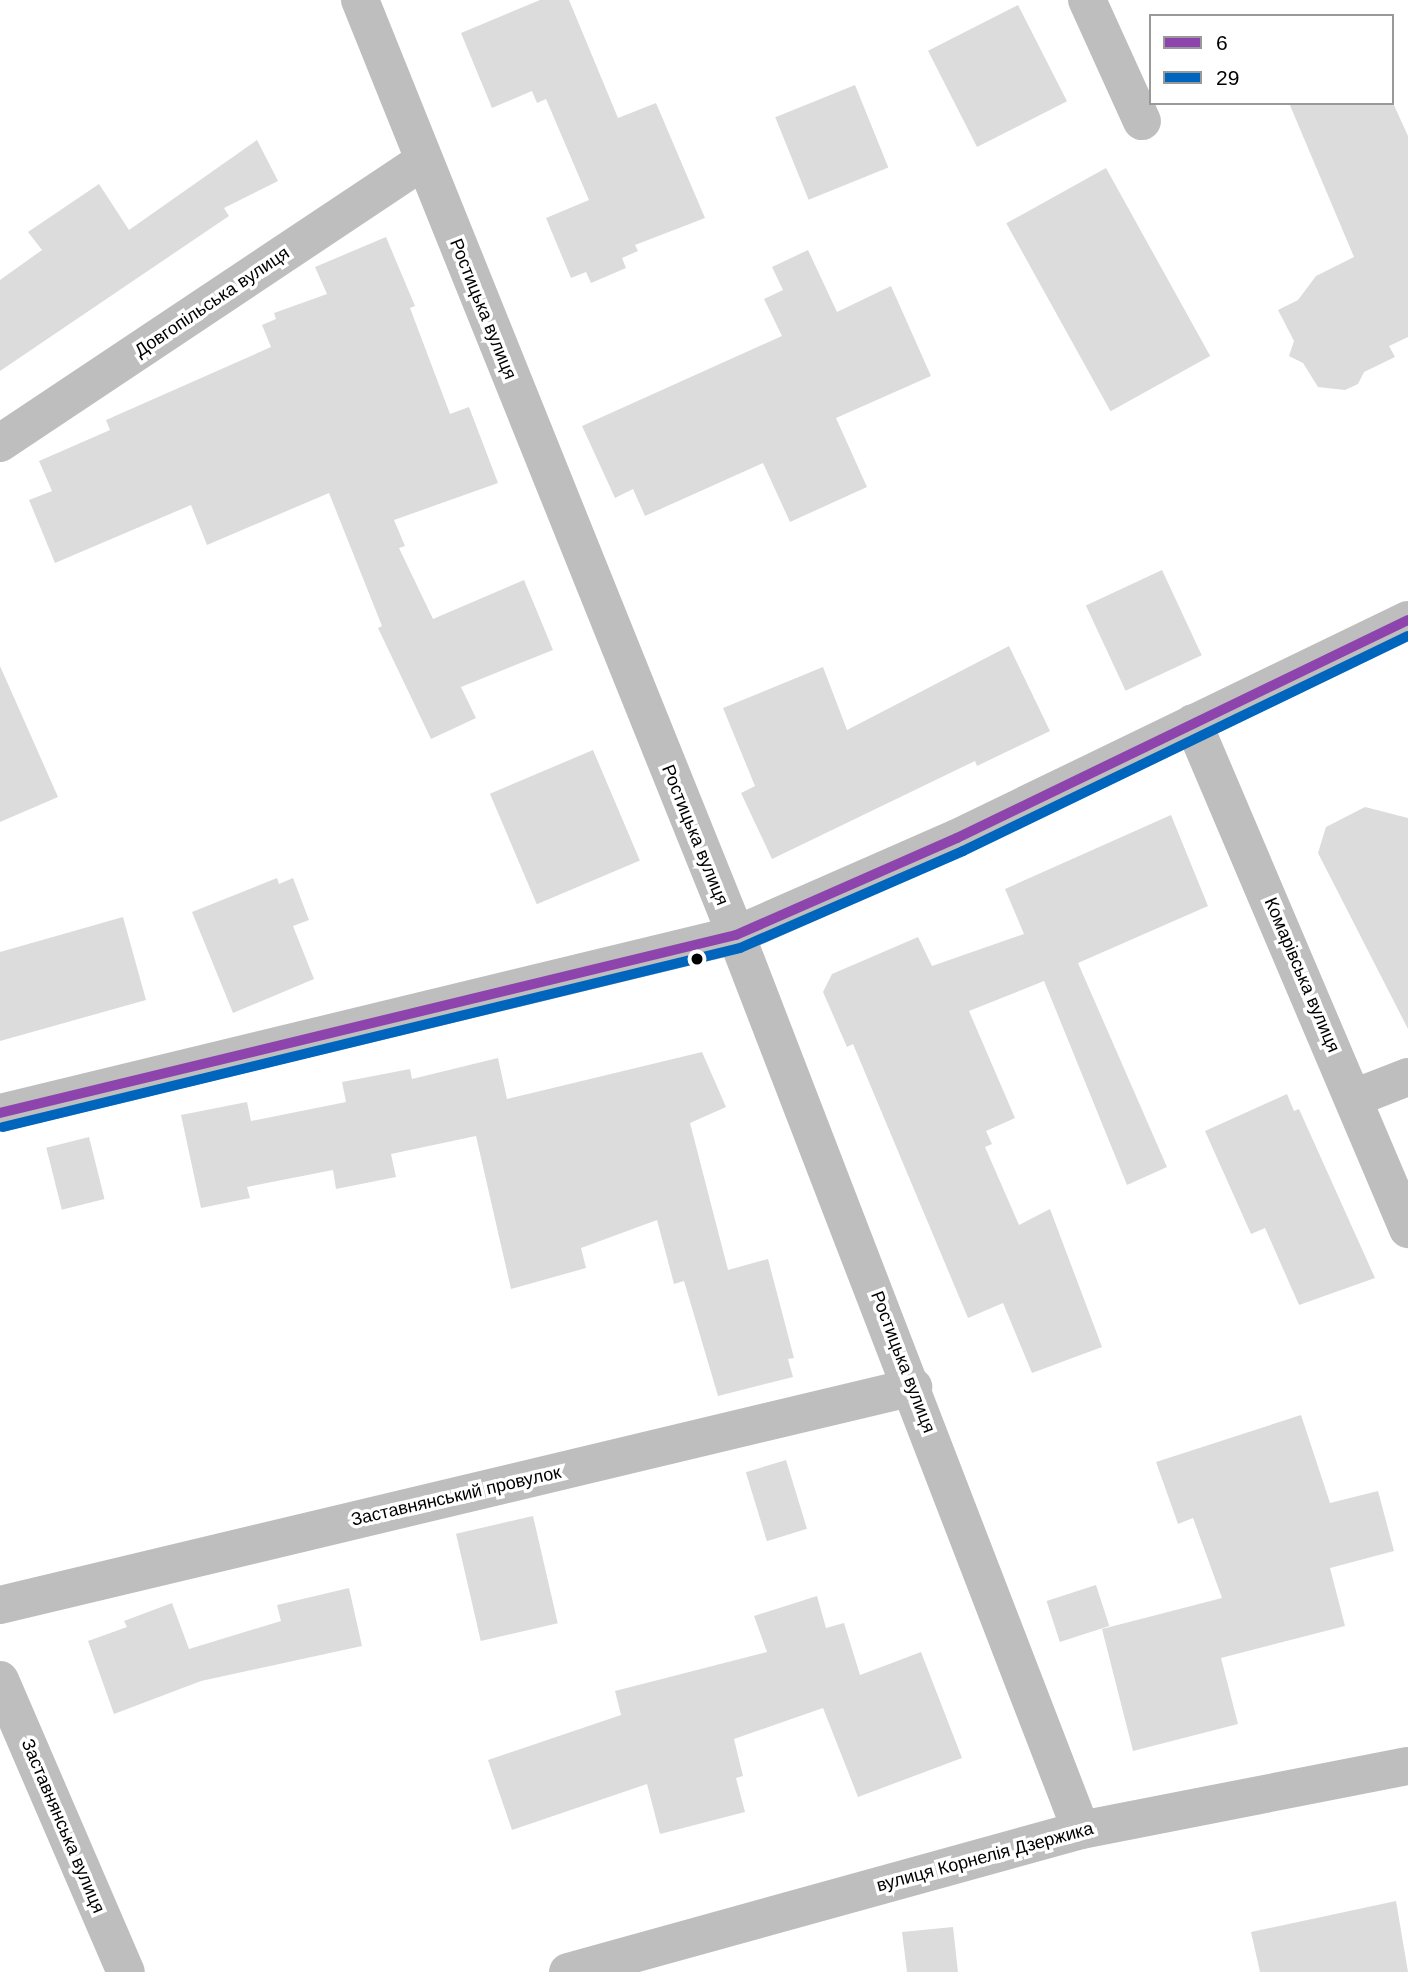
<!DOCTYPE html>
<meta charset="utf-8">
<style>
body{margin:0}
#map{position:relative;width:1408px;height:1972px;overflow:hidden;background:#fff;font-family:Arial,sans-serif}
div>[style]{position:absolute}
.building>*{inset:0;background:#dcdcdc;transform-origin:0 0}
.minor>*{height:38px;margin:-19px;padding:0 19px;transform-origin:19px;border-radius:19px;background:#bebebe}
.bus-1>*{height:10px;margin:-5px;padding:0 5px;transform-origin:5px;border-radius:5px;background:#8e44ad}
.bus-2>*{height:10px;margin:-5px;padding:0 5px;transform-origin:5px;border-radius:5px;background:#0065bd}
.dots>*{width:19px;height:19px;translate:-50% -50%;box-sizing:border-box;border:4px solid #fff;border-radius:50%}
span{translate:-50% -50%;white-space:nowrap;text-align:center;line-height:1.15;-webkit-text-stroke:7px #fff;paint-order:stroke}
.street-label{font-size:18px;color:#000}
.legend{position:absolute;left:1149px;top:14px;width:245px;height:91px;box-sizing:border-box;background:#fff;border:2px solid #999;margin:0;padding:9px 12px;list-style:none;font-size:21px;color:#000}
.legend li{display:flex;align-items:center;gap:14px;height:35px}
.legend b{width:35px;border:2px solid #999}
</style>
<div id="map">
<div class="building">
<i style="clip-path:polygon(540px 0,569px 0,618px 118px,656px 103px,705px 218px,635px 245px,638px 251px,622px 258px,626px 268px,591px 283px,586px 272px,571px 278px,546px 218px,589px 200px,546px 99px,537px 103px,532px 91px,492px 108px,461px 33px)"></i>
<i style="left:1018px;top:5px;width:108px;height:101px;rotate:63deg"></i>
<i style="left:855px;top:85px;width:89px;height:86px;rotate:68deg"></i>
<i style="clip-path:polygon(1289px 103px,1393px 103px,1408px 136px,1408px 337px,1389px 346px,1395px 357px,1364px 372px,1358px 384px,1345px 390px,1318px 387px,1303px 363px,1289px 356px,1294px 341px,1278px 310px,1298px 300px,1316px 276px,1354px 257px)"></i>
<i style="clip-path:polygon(257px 140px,278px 181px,224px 208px,229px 216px,0 371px,0 280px,42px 250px,28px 232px,99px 184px,129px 230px)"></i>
<i style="left:1106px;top:168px;width:215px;height:114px;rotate:61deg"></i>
<i style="clip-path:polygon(386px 237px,415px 306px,410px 308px,450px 414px,469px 407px,498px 483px,394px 520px,405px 546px,399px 548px,433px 619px,524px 580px,553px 650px,461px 687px,476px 718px,431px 739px,378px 628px,382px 626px,329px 493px,207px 545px,191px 505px,55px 563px,29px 500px,52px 491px,39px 461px,110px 430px,106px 420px,271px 347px,262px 325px,276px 319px,274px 313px,327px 294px,315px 267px)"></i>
<i style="clip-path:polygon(808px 250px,837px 312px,891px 286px,931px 376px,836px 418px,867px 487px,790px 522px,763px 463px,645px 516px,633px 489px,615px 498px,582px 426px,782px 336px,764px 299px,783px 290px,772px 267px)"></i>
<i style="left:1162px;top:570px;width:94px;height:84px;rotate:65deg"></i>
<i style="clip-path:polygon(1009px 646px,1050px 731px,977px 766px,975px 761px,772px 859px,741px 793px,755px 786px,723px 708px,823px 667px,847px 730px)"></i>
<i style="clip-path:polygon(0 666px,58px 797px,0 822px)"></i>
<i style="left:593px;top:750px;width:120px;height:112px;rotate:67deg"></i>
<i style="clip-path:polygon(1365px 807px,1408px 818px,1408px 1029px,1318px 853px,1326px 827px)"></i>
<i style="clip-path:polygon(1171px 815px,1208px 906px,1078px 963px,1167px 1167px,1127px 1185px,1044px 981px,969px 1011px,1015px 1118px,986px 1131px,992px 1144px,985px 1147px,1019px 1225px,1050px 1209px,1102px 1347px,1032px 1373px,1003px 1303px,968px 1318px,853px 1044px,847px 1047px,823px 992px,832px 974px,918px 937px,932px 966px,1024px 934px,1005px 889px)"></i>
<i style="clip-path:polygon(277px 878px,279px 884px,293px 878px,309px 920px,293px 926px,314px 979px,233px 1013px,192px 912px)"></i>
<i style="clip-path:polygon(123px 917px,146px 1000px,0 1041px,0 952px)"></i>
<i style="clip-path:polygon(702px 1052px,726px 1107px,690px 1123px,728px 1270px,768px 1259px,794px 1358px,788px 1359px,793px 1377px,718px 1396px,684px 1281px,674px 1284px,657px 1220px,581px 1248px,586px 1268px,511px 1289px,476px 1136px,391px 1154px,396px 1177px,336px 1189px,333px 1170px,247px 1187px,250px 1198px,201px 1208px,181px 1115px,247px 1102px,251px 1121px,346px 1102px,342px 1082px,410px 1069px,412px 1079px,498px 1058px,507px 1099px)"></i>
<i style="clip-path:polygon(1287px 1094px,1294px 1111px,1299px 1109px,1375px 1278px,1299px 1305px,1265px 1228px,1251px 1234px,1205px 1131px)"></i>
<i style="left:89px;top:1137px;width:64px;height:44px;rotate:76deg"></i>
<i style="clip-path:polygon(1301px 1415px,1330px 1503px,1378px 1491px,1394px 1551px,1330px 1568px,1345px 1626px,1221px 1658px,1238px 1724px,1133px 1751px,1102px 1629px,1222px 1598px,1193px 1518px,1178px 1524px,1156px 1462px)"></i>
<i style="left:786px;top:1460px;width:72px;height:42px;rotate:73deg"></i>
<i style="left:533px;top:1516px;width:110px;height:79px;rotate:77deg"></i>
<i style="left:1096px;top:1585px;width:43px;height:52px;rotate:72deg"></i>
<i style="clip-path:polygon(349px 1588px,362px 1646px,201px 1681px,114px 1714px,88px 1641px,127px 1627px,124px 1621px,172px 1603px,189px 1649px,281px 1621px,277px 1605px)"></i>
<i style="clip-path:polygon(817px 1596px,826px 1628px,844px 1623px,860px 1675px,921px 1652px,962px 1758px,858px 1797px,823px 1708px,734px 1739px,743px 1776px,736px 1778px,745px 1812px,660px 1834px,647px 1784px,512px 1830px,488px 1760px,621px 1715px,615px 1691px,767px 1652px,754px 1616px)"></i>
<i style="clip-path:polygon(1396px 1901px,1408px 1972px,1260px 1972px,1251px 1932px)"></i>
<i style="clip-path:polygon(953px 1927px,958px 1972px,907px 1972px,902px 1932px)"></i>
</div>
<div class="minor">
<i style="left:360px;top:0;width:1008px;rotate:68.09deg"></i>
<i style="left:736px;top:935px;width:959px;rotate:68.92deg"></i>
<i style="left:1087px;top:0;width:133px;rotate:65.6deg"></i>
<i style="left:0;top:443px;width:508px;rotate:-33.69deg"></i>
<i style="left:1193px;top:723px;width:550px;rotate:66.98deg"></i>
<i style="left:1354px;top:1098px;width:58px;rotate:-21.3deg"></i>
<i style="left:0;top:1113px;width:757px;rotate:-13.6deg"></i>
<i style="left:736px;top:935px;width:241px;rotate:-23.7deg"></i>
<i style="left:957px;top:838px;width:501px;rotate:-25.8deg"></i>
<i style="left:0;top:1605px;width:939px;rotate:-13.43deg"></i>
<i style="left:0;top:1680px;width:318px;rotate:66.7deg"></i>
<i style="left:568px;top:1972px;width:532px;rotate:-15.47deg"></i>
<i style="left:1081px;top:1830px;width:333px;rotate:-11.1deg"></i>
</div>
<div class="bus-1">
<i style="left:0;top:1113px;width:757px;rotate:-13.6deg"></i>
<i style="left:736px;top:935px;width:241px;rotate:-23.7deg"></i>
<i style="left:957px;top:838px;width:501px;rotate:-25.8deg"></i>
</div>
<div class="bus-2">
<i style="left:3px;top:1127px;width:758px;rotate:-13.65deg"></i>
<i style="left:740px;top:948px;width:243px;rotate:-23.5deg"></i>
<i style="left:963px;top:851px;width:494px;rotate:-25.8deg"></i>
</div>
<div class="dots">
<i style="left:697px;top:959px;background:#000"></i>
</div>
<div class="street-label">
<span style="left:212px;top:302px;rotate:-34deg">Довгопільська вулиця</span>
<span style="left:483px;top:309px;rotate:68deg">Ростицька вулиця</span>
<span style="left:695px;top:835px;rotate:68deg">Ростицька вулиця</span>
<span style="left:1302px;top:975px;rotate:67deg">Комарівська вулиця</span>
<span style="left:903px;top:1362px;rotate:69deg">Ростицька вулиця</span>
<span style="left:456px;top:1496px;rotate:-13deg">Заставнянський провулок</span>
<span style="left:63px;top:1826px;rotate:67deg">Заставнянська вулиця</span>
<span style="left:985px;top:1857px;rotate:-15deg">вулиця Корнелія Дзержика</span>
</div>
<ul class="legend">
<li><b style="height:9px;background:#8e44ad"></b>6</li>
<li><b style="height:9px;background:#0065bd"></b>29</li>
</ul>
</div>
